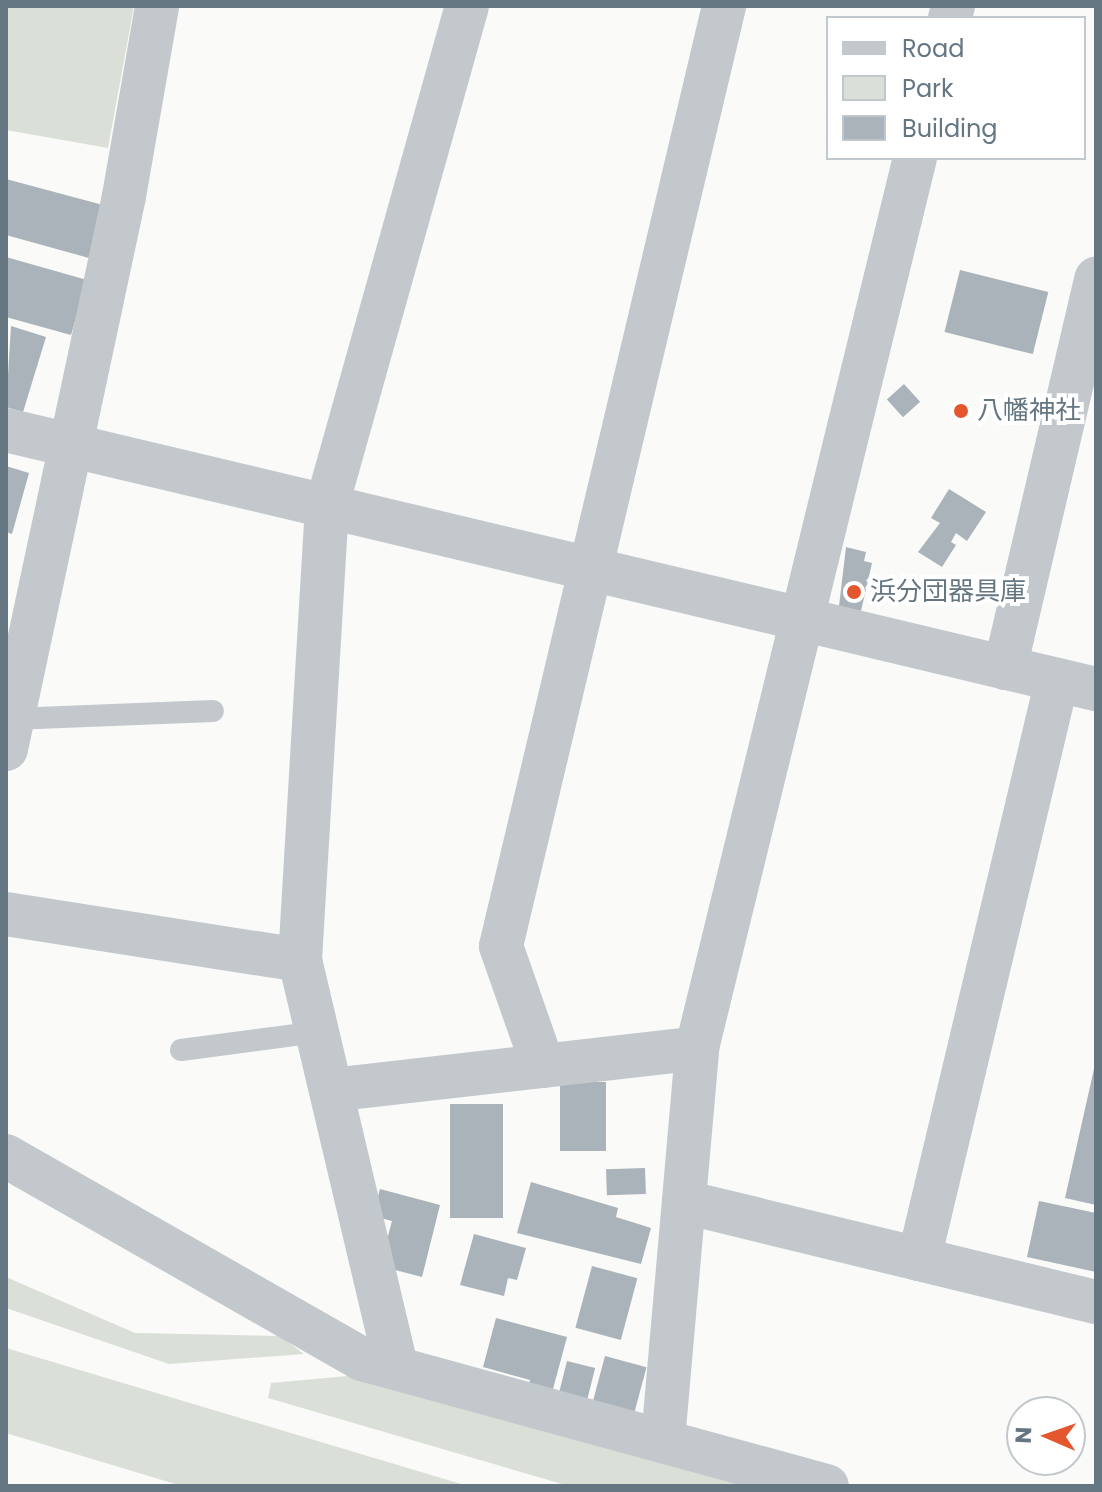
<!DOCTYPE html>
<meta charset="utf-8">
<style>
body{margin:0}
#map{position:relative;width:1102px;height:1492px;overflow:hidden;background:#fafaf8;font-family:Poppins,"Noto Sans JP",sans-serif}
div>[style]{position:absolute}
.green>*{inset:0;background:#dadfd7}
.building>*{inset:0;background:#aab3b9;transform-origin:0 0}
.lane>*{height:22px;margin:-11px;padding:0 11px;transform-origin:11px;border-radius:11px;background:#c3c8cc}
.street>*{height:44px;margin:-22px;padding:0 22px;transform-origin:22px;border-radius:22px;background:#c3c8cc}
.dots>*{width:22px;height:22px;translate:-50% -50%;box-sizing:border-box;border:4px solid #fff;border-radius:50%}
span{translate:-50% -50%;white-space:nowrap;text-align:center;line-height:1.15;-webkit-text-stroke:8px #fff;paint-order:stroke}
.poi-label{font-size:26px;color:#657683}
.left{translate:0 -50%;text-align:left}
.frame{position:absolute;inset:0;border:8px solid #657683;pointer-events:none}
.legend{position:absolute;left:826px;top:16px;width:260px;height:144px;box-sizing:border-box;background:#fff;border:2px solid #c1c8cd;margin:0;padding:10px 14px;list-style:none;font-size:24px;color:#657683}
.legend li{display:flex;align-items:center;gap:16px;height:40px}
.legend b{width:40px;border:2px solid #c1c8cd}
.north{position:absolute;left:1006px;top:1396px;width:80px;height:80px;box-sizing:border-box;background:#fff;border:2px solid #c1c8cd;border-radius:50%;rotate:272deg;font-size:22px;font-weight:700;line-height:32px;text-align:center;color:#657683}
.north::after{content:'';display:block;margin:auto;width:28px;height:36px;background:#e4572e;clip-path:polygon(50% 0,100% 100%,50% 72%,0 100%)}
</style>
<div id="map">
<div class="green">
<i style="clip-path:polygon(6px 6px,134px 6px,108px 148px,6px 130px)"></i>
<i style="clip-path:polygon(6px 1277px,135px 1333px,280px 1336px,304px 1354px,169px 1364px,6px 1308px)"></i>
<i style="clip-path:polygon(6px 1348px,468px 1486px,182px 1486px,6px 1433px)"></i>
<i style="clip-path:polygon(348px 1376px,744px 1486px,569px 1486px,268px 1398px,271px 1383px)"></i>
</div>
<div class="building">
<i style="clip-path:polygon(6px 179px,103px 205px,89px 258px,6px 235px)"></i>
<i style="clip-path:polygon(6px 257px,87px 280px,71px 335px,6px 317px)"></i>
<i style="left:960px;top:270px;width:91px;height:64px;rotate:14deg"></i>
<i style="clip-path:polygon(11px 326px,46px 337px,23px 412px,6px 407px)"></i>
<i style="left:904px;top:384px;width:24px;height:23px;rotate:48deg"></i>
<i style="clip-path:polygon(6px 466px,29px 473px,12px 534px,6px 532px)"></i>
<i style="clip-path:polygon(949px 489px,986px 512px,967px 541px,956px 533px,951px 542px,956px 545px,942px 567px,918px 552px,940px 523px,931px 518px)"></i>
<i style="clip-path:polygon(846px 547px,866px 552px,864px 561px,872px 563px,861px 611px,839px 606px)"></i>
<i style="clip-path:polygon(1096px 1060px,1096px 1205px,1065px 1198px)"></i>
<i style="left:560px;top:1082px;width:46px;height:69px"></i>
<i style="left:450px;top:1104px;width:53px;height:114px"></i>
<i style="left:645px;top:1168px;width:26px;height:39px;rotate:88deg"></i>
<i style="clip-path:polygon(531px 1182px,618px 1208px,616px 1217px,651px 1228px,641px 1264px,517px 1233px)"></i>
<i style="clip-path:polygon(380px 1189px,440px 1205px,422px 1277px,380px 1266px,392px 1221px,373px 1216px)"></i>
<i style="clip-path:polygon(1039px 1201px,1096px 1213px,1096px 1272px,1027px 1257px)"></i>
<i style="clip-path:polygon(474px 1234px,526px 1248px,517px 1280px,508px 1278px,504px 1296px,460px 1285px)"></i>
<i style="left:592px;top:1266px;width:47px;height:64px;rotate:15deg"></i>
<i style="clip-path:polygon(496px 1318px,567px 1337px,550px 1400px,527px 1393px,530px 1380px,483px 1367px)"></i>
<i style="left:605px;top:1356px;width:43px;height:54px;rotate:15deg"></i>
<i style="left:567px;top:1361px;width:29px;height:40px;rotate:14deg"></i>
</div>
<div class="lane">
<i style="left:12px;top:719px;width:201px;rotate:-2.3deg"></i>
<i style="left:181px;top:1050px;width:137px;rotate:-7.5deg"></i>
</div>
<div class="street">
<i style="left:950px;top:18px;width:12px;rotate:-76deg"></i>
<i style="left:6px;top:430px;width:1120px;rotate:13.37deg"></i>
<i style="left:1005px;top:668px;width:400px;rotate:-76.8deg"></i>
<i style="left:6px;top:749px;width:565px;rotate:-77.95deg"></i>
<i style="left:124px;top:196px;width:193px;rotate:-80.1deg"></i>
<i style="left:6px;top:914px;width:298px;rotate:8.9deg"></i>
<i style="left:300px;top:960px;width:418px;rotate:76.7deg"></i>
<i style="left:300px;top:960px;width:456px;rotate:-86.6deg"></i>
<i style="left:327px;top:505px;width:518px;rotate:-74.33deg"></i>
<i style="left:543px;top:1066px;width:127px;rotate:-109.3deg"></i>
<i style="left:501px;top:946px;width:966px;rotate:-76.65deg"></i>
<i style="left:331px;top:1090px;width:368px;rotate:-6.5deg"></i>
<i style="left:6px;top:1156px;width:410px;rotate:29.7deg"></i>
<i style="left:362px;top:1359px;width:482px;rotate:15.3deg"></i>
<i style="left:685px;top:1202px;width:423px;rotate:13.7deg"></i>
<i style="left:919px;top:1259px;width:595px;rotate:-76.59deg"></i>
<i style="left:663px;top:1440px;width:393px;rotate:-85deg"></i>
<i style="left:697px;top:1048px;width:916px;rotate:-76.24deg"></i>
</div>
<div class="dots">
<i style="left:961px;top:411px;background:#e4572e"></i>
<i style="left:854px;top:592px;background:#e4572e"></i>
</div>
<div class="poi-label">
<span class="left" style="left:977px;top:411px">八幡神社</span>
<span class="left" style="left:870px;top:592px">浜分団器具庫</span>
</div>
<div class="frame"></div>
<ul class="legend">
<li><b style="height:10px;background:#c3c8cc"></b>Road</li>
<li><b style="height:22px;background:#dadfd7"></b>Park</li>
<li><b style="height:22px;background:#aab3b9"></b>Building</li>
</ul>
<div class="north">N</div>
</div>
